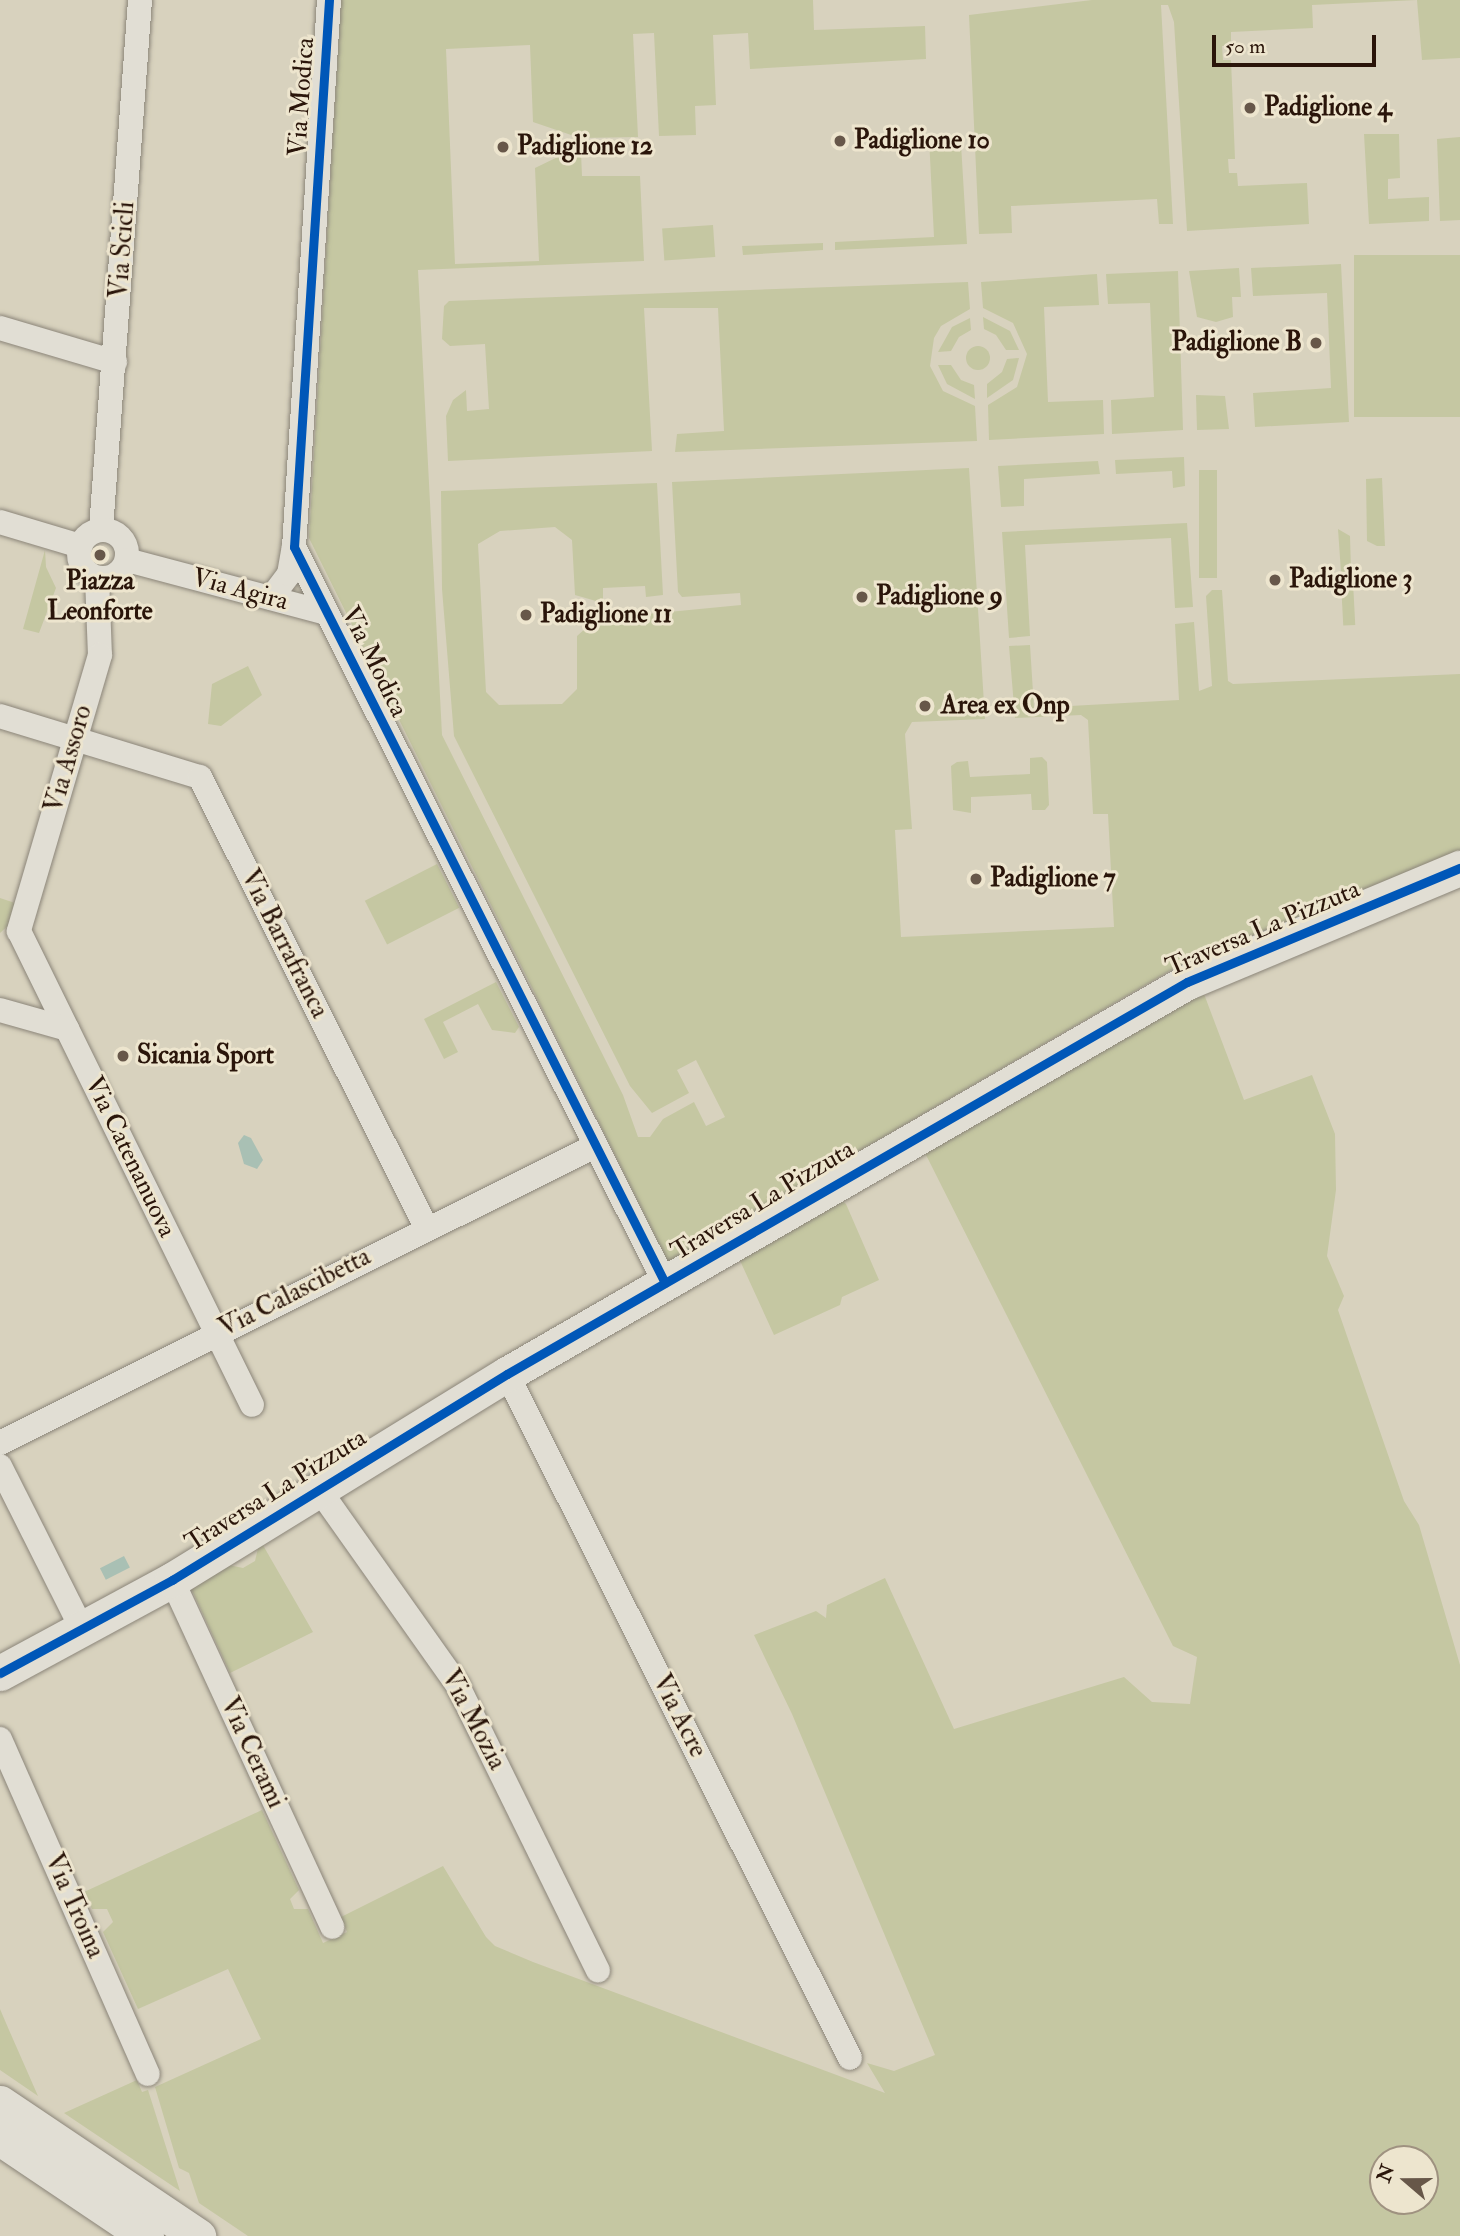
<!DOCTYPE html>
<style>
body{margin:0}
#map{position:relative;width:1460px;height:2236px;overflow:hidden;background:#d8d2be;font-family:"IM FELL Double Pica",serif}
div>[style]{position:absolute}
.green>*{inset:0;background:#c5c7a2;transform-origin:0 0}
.round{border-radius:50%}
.water>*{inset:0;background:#a9c0b4;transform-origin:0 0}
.roads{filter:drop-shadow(0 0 2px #8b8579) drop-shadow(0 0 2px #8b8579)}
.street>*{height:24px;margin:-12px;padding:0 12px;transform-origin:12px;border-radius:12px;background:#e1ded4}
.street>.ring{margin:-12px;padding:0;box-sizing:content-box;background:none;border:24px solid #e1ded4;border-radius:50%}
.secondary>*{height:35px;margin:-17.5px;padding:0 17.5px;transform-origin:17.5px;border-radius:17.5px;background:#e1ded4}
.cycleway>*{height:9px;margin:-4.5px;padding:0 4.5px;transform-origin:4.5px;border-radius:4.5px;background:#0057b8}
.dots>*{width:19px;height:19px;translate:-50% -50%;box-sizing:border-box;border:4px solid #ede5ce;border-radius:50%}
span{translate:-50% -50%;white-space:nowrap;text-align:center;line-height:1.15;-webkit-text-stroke:6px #ede5ce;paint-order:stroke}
.street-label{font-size:26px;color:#2a150a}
.poi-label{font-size:26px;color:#2a150a;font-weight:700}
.left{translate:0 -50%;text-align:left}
.right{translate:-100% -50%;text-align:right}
.north{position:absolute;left:1369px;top:2145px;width:70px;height:70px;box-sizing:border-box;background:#ede5ce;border:2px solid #9f9280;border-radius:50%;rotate:290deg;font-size:19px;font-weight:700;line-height:28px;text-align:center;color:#2a150a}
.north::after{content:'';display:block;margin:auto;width:24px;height:32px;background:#675749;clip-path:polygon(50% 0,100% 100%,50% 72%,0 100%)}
.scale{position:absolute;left:1212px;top:35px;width:164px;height:32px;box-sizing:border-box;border:4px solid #2a150a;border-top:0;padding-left:9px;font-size:21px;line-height:24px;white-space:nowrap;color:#2a150a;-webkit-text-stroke:5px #ede5ce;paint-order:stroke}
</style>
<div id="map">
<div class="green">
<i style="clip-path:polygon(341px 0,813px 0,814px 30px,925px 26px,926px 59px,750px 69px,748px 33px,713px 35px,716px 105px,695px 106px,696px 135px,659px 136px,654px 33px,633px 34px,638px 137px,580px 138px,533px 122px,530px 45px,446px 49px,455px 264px,539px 261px,535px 168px,568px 152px,581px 153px,582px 176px,640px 176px,644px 261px,418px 270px,442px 735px,623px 1095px,638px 1137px,650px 1137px,663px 1119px,694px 1102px,706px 1126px,725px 1117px,696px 1060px,677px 1070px,689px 1093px,652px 1113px,630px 1086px,454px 736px,442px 589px,441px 491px,657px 483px,663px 595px,646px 597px,645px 586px,603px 588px,603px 603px,575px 595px,572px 540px,555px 527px,500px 531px,478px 544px,486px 692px,499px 705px,562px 704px,577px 689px,577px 636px,596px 619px,741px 605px,740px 593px,682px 597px,678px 592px,672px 482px,969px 468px,985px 719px,912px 722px,905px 734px,912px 829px,895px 830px,901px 937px,1114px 927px,1108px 814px,1093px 814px,1088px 720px,1081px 715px,1015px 718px,1009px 646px,1030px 645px,1034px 708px,1179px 700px,1175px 624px,1194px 622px,1199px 691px,1212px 686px,1206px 596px,1212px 590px,1222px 590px,1228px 681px,1233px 684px,1460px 674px,1460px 851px,1178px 966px,668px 1262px,309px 538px)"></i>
<i style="clip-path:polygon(1092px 0,1460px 0,1460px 58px,1422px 60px,1417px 0,1312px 5px,1313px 28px,1231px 32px,1231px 46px,1222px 46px,1223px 60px,1231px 60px,1235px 159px,1228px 159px,1229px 173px,1237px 173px,1238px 186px,1307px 183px,1309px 224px,1187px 231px,1174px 22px,1168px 5px,1161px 5px,1173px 224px,1159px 224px,1157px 199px,1011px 206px,1012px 233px,979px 234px,969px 15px)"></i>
<i style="clip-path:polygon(1364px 134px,1399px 134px,1400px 178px,1388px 179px,1388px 199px,1429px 197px,1429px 221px,1369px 224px)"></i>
<i style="clip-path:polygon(1460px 137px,1460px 220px,1440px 221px,1437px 139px)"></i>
<i style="clip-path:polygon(929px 138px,961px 144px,967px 244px,835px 250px,835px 242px,934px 237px)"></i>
<i style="left:713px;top:225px;width:32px;height:51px;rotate:86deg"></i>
<i style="clip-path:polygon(823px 243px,823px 250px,743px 255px,742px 246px)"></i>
<i style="left:1460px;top:255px;width:162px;height:106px;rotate:90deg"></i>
<i style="clip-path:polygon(1341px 264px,1349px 422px,1255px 427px,1253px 393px,1331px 388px,1327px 293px,1253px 296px,1251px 268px)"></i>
<i style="clip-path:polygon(1239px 268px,1241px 297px,1232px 297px,1233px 317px,1216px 322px,1197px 317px,1189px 271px)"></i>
<i style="clip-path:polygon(1178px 271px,1183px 430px,1112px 434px,1111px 400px,1154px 397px,1150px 303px,1108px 304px,1106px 274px)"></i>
<i style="clip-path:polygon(1097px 274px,1099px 305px,1044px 307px,1048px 402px,1103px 400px,1104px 434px,989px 440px,988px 405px,1017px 387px,1027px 354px,1013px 323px,983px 308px,981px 282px)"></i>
<i style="clip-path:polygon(968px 282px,970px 309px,941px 326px,934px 338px,930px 366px,943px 391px,975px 406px,977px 441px,675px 452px,677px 434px,724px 431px,718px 308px,644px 308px,652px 451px,448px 461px,446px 416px,453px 400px,466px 390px,467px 411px,489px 409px,485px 344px,450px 346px,442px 339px,444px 306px,449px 301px)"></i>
<i style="clip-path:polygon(983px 317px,1010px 331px,1019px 350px,1006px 350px,996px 335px,984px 329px)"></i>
<i style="clip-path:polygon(970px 318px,971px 330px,959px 337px,951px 351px,938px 352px,952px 327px)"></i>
<i class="round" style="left:966px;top:346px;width:24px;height:24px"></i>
<i style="clip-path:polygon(1019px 358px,1013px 380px,987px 398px,987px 384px,1002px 372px,1007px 359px)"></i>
<i style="clip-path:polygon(938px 365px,951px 365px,961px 380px,974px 385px,975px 399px,947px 384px)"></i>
<i style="clip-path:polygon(1196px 395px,1225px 396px,1229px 429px,1197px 430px)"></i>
<i style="clip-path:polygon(1184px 457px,1185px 486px,1173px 488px,1172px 471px,1116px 474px,1115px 460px)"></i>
<i style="clip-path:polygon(1098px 461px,1100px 474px,1024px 479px,1024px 506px,1001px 507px,998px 466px)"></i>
<i style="left:1199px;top:470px;width:18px;height:108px"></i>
<i style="clip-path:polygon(1382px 478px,1385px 546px,1377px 546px,1367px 541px,1366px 479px)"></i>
<i style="clip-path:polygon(1187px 523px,1193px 607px,1175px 608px,1171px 538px,1025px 545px,1030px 636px,1009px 638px,1002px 532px)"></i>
<i style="clip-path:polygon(1338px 529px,1350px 536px,1351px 571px,1341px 572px)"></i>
<i style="clip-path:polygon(45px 550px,46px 567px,56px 588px,39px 633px,23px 629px)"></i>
<i style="left:1353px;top:582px;width:43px;height:12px;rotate:87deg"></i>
<i style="clip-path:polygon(248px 666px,262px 695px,221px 726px,208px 724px,212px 684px)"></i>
<i style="clip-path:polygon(1042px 757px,1047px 762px,1049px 805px,1045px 810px,1032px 810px,1031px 794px,971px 797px,971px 813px,953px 810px,951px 766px,957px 762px,968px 761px,970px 777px,1030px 774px,1030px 758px)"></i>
<i style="left:437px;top:864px;width:49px;height:81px;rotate:63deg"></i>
<i style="clip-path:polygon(0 898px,15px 903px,10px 924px,0 933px)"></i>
<i style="clip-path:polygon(496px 982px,519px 1027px,515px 1033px,492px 1030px,478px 1004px,443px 1022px,458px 1052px,444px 1059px,424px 1019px)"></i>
<i style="clip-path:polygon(evenodd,1204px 994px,1244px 1100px,1312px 1075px,1335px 1134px,1336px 1190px,1327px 1256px,1344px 1296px,1338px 1310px,1404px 1501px,1419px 1525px,1460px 1665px,1460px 2236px,248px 2236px,199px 2203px,189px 2173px,179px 2168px,155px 2087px,261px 2039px,228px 1969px,138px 2009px,103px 1932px,113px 1922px,107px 1909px,92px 1909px,84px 1892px,262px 1810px,299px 1890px,290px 1899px,294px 1909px,308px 1909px,323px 1943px,347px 1932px,341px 1917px,443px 1866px,486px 1937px,495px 1946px,533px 1962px,885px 2093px,867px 2063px,894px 2071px,935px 2055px,792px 1714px,754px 1635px,816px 1611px,826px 1618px,827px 1605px,885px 1578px,954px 1729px,1124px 1677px,1152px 1702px,1190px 1704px,1197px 1657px,1173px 1646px,922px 1147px,1204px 994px,1383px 2159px,1425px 2159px,1425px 2201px,1383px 2201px,1383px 2159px)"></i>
<i style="clip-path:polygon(836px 1196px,846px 1204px,879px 1280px,842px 1297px,840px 1305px,774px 1335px,737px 1254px)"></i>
<i style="clip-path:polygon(260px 1540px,313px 1632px,230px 1673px,190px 1586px,224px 1564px,243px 1568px,255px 1561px)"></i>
<i style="clip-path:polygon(0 2009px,9px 2030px,38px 2096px,0 2070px)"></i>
<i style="clip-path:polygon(137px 2080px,142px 2092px,148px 2090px,180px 2191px,64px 2113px)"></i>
</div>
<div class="water">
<i style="clip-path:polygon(244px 1135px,251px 1138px,263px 1160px,257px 1169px,244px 1164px,238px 1143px)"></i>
<i style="left:124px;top:1556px;width:13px;height:27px;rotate:63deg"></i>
</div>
<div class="roads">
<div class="street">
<i style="left:329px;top:0;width:548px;rotate:93.66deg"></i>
<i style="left:294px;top:547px;width:824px;rotate:63.25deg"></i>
<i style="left:0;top:328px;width:120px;rotate:16.5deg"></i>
<i style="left:0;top:522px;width:84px;rotate:16.7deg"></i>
<i style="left:101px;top:529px;width:530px;rotate:-85.78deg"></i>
<i class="ring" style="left:79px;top:530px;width:24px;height:24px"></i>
<i style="left:127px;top:560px;width:206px;rotate:14.9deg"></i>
<i style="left:97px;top:578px;width:77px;rotate:87.8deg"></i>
<i style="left:100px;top:655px;width:288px;rotate:106.4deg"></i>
<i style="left:19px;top:931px;width:528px;rotate:63.82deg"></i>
<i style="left:271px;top:598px;width:30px;rotate:-53deg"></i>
<i style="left:289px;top:574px;width:27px;rotate:-80deg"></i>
<i style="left:0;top:716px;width:209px;rotate:17deg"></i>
<i style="left:200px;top:777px;width:504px;rotate:63.33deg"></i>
<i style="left:0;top:1010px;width:70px;rotate:15.8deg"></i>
<i style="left:507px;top:1374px;width:765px;rotate:63.37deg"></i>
<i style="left:0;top:1443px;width:663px;rotate:-26.53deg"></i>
<i style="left:0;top:1466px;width:185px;rotate:63.3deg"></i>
<i style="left:318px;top:1488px;width:242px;rotate:54.7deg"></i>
<i style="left:458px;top:1686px;width:317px;rotate:63.8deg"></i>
<i style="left:172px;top:1580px;width:382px;rotate:65.2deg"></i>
<i style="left:0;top:1739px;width:366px;rotate:66.2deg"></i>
</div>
<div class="secondary">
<i style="left:0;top:1673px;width:196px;rotate:-28.4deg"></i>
<i style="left:172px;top:1580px;width:393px;rotate:-31.6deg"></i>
<i style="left:507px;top:1374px;width:785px;rotate:-29.96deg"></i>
<i style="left:1187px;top:982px;width:296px;rotate:-22.7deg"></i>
<i style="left:0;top:2103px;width:239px;rotate:33.9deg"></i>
<i style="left:0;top:2138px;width:176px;rotate:33.9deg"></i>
</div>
</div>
<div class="cycleway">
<i style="left:329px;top:0;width:548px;rotate:93.66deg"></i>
<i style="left:294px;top:547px;width:824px;rotate:63.25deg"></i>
<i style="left:0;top:1673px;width:196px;rotate:-28.4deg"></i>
<i style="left:172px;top:1580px;width:393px;rotate:-31.6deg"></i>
<i style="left:507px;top:1374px;width:785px;rotate:-29.96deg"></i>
<i style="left:1187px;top:982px;width:296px;rotate:-22.7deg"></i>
</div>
<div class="dots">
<i style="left:1250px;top:108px;background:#675749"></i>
<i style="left:840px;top:141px;background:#675749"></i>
<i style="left:503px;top:147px;background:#675749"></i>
<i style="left:1316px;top:343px;background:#675749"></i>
<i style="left:100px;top:555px;background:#675749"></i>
<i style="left:1275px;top:580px;background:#675749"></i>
<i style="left:862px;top:597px;background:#675749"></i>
<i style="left:526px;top:615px;background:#675749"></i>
<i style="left:925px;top:706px;background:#675749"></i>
<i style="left:976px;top:879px;background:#675749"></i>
<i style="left:123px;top:1056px;background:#675749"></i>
</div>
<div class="street-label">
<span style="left:302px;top:97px;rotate:-86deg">Via Modica</span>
<span style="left:123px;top:250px;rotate:-86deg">Via Scicli</span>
<span style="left:240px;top:590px;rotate:15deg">Via Agira</span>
<span style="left:374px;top:662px;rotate:64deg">Via Modica</span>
<span style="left:69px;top:759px;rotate:-74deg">Via Assoro</span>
<span style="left:1263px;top:929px;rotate:-23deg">Traversa La Pizzuta</span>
<span style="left:284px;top:944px;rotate:63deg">Via Barrafranca</span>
<span style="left:130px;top:1157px;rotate:64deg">Via Catenanuova</span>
<span style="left:763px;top:1201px;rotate:-31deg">Traversa La Pizzuta</span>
<span style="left:295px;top:1293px;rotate:-27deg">Via Calascibetta</span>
<span style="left:276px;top:1491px;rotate:-32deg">Traversa La Pizzuta</span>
<span style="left:679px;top:1716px;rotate:63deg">Via Acre</span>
<span style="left:473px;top:1720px;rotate:62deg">Via Mozia</span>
<span style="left:252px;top:1753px;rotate:65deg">Via Cerami</span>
<span style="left:74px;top:1906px;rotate:66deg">Via Troina</span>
</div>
<div class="poi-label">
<span class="left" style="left:1264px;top:108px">Padiglione 4</span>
<span class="left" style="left:854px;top:141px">Padiglione 10</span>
<span class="left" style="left:517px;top:147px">Padiglione 12</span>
<span class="right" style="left:1302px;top:343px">Padiglione B</span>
<span class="left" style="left:1289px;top:580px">Padiglione 3</span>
<span style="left:100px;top:597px">Piazza<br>Leonforte</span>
<span class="left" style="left:876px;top:597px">Padiglione 9</span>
<span class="left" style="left:540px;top:615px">Padiglione 11</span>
<span class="left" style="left:941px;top:706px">Area ex Onp</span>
<span class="left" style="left:990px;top:879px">Padiglione 7</span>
<span class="left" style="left:137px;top:1056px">Sicania Sport</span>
</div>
<div class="north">N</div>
<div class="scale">50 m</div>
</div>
